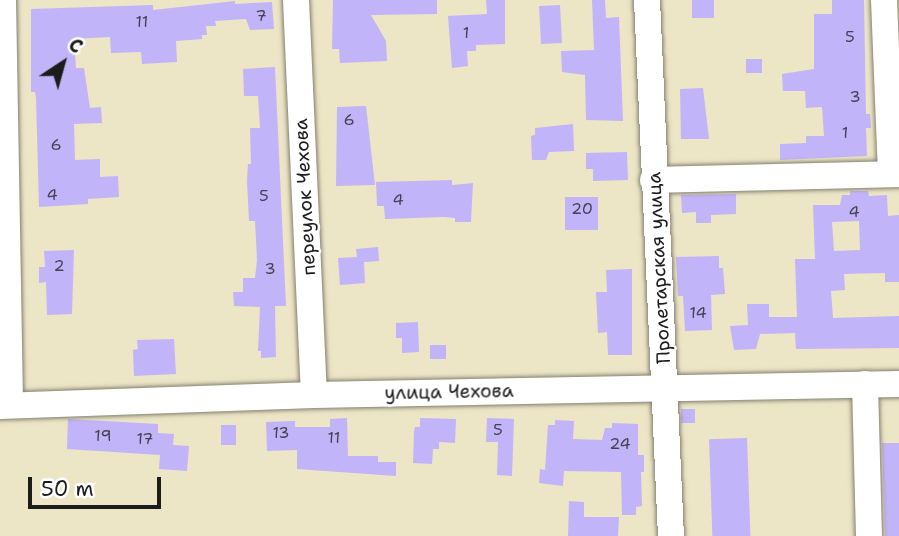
<!DOCTYPE html>
<meta charset="utf-8">
<style>
body{margin:0}
#map{position:relative;width:899px;height:536px;overflow:hidden;background:#ece5c6;font-family:"Shantell Sans",sans-serif}
div>[style]{position:absolute}
.building>*{inset:0;background:#c2b4f8;transform-origin:0 0}
.roads{filter:drop-shadow(0 0 2px #848071) drop-shadow(0 0 2px #848071)}
.minor>*{height:26px;margin:-13px;padding:0 13px;transform-origin:13px;border-radius:13px;background:#fff}
span{translate:-50% -50%;white-space:nowrap;text-align:center;line-height:1.15;-webkit-text-stroke:5px #fff;paint-order:stroke}
.number-label{font-size:16px;color:#464253}
.number-label span{-webkit-text-stroke-width:0}
.street-label{font-size:19px;color:#1c1c1c}
.north{position:absolute;left:28px;top:28px;width:70px;height:70px;-webkit-text-stroke:5px #fff;paint-order:stroke;rotate:36deg;font-size:19px;font-weight:700;line-height:28px;text-align:center;color:#1c1c1c}
.north::after{content:'';display:block;margin:auto;width:24px;height:32px;background:#1c1c1c;clip-path:polygon(50% 0,100% 100%,50% 72%,0 100%)}
.scale{position:absolute;left:28px;top:477px;width:133px;height:32px;box-sizing:border-box;border:4px solid #1c1c1c;border-top:0;padding-left:9px;font-size:21px;line-height:24px;white-space:nowrap;color:#1c1c1c;-webkit-text-stroke:5px #fff;paint-order:stroke}
</style>
<div id="map">
<div class="building">
<i style="clip-path:polygon(333px 0,437px 0,437px 14px,371px 15px,386px 41px,387px 61px,340px 63px,339px 49px,332px 49px)"></i>
<i style="clip-path:polygon(486px 0,505px 0,505px 44px,476px 45px,476px 51px,467px 51px,468px 66px,452px 68px,448px 16px,487px 14px)"></i>
<i style="clip-path:polygon(592px 0,605px 0,606px 18px,619px 17px,623px 121px,586px 120px,585px 75px,562px 72px,561px 51px,594px 50px)"></i>
<i style="left:692px;top:0;width:22px;height:18px"></i>
<i style="clip-path:polygon(832px 0,864px 0,866px 114px,870px 114px,871px 128px,866px 128px,867px 156px,780px 160px,780px 144px,806px 143px,806px 136px,824px 136px,822px 107px,806px 108px,805px 91px,783px 91px,782px 74px,814px 69px,814px 14px,832px 14px)"></i>
<i style="clip-path:polygon(235px 1px,235px 4px,272px 2px,274px 29px,250px 30px,246px 19px,215px 21px,216px 26px,206px 26px,207px 35px,202px 35px,202px 39px,176px 41px,177px 62px,142px 64px,141px 52px,111px 53px,110px 37px,74px 39px,76px 68px,84px 68px,90px 108px,101px 107px,102px 123px,74px 124px,75px 160px,100px 159px,100px 177px,118px 176px,119px 197px,88px 199px,88px 204px,39px 207px,36px 97px,35px 92px,31px 92px,31px 9px,153px 5px,153px 10px)"></i>
<i style="left:560px;top:5px;width:38px;height:21px;rotate:87deg"></i>
<i style="left:746px;top:59px;width:16px;height:14px"></i>
<i style="clip-path:polygon(275px 67px,286px 306px,275px 306px,276px 357px,261px 358px,261px 351px,258px 351px,260px 307px,234px 306px,233px 292px,243px 292px,243px 278px,255px 278px,257px 260px,255px 221px,249px 221px,247px 181px,248px 164px,251px 164px,250px 128px,260px 128px,258px 96px,244px 96px,243px 69px)"></i>
<i style="clip-path:polygon(703px 88px,709px 139px,681px 139px,680px 89px)"></i>
<i style="clip-path:polygon(366px 106px,375px 185px,336px 186px,337px 107px)"></i>
<i style="clip-path:polygon(573px 124px,574px 151px,549px 152px,546px 160px,532px 160px,531px 136px,535px 135px,535px 128px)"></i>
<i style="clip-path:polygon(627px 152px,628px 180px,593px 181px,593px 169px,586px 169px,586px 153px)"></i>
<i style="clip-path:polygon(452px 180px,452px 185px,473px 183px,471px 222px,455px 222px,455px 218px,443px 217px,385px 219px,384px 206px,377px 206px,376px 182px)"></i>
<i style="clip-path:polygon(evenodd,850px 191px,868px 191px,869px 196px,887px 195px,888px 216px,899px 215px,899px 282px,885px 282px,885px 273px,844px 274px,845px 290px,831px 291px,833px 318px,899px 316px,899px 348px,796px 349px,795px 333px,760px 334px,756px 349px,734px 350px,730px 326px,748px 325px,747px 304px,769px 304px,769px 317px,797px 317px,795px 259px,815px 259px,813px 205px,840px 205px,842px 195px,850px 195px,850px 191px,859px 221px,860px 250px,834px 251px,832px 222px,859px 221px)"></i>
<i style="clip-path:polygon(736px 194px,736px 214px,711px 215px,711px 223px,696px 223px,696px 212px,682px 213px,681px 195px)"></i>
<i style="left:598px;top:197px;width:33px;height:33px;rotate:90deg"></i>
<i style="clip-path:polygon(378px 247px,379px 261px,364px 262px,365px 283px,340px 285px,338px 258px,357px 257px,356px 249px)"></i>
<i style="clip-path:polygon(74px 250px,72px 314px,47px 315px,46px 282px,39px 283px,39px 267px,45px 267px,44px 251px)"></i>
<i style="clip-path:polygon(719px 256px,719px 268px,723px 268px,725px 294px,711px 295px,712px 330px,685px 331px,683px 296px,678px 296px,676px 257px)"></i>
<i style="clip-path:polygon(632px 269px,632px 355px,608px 355px,607px 332px,598px 333px,596px 292px,607px 292px,606px 270px)"></i>
<i style="clip-path:polygon(418px 322px,419px 352px,402px 353px,402px 338px,396px 338px,396px 323px)"></i>
<i style="clip-path:polygon(174px 339px,176px 374px,134px 376px,133px 350px,138px 349px,137px 340px)"></i>
<i style="left:430px;top:345px;width:16px;height:14px"></i>
<i style="left:681px;top:409px;width:14px;height:14px"></i>
<i style="clip-path:polygon(347px 418px,348px 456px,378px 456px,378px 462px,396px 462px,396px 476px,297px 469px,297px 450px,267px 451px,266px 422px,295px 421px,295px 427px,330px 427px,330px 419px)"></i>
<i style="clip-path:polygon(420px 418px,456px 419px,455px 443px,439px 442px,439px 449px,433px 449px,432px 464px,413px 463px,414px 431px,415px 427px,420px 427px)"></i>
<i style="clip-path:polygon(487px 418px,514px 419px,512px 476px,497px 475px,498px 442px,486px 442px)"></i>
<i style="clip-path:polygon(68px 419px,158px 424px,158px 433px,174px 434px,173px 445px,189px 446px,187px 471px,159px 469px,160px 455px,67px 449px)"></i>
<i style="clip-path:polygon(555px 420px,574px 421px,573px 439px,602px 440px,605px 428px,612px 428px,612px 423px,638px 424px,638px 455px,644px 455px,644px 472px,641px 472px,642px 506px,636px 507px,636px 515px,622px 515px,621px 472px,564px 471px,563px 486px,539px 483px,540px 469px,545px 470px,548px 425px,555px 425px)"></i>
<i style="left:221px;top:425px;width:15px;height:20px"></i>
<i style="left:747px;top:438px;width:98px;height:38px;rotate:88deg"></i>
<i style="clip-path:polygon(882px 443px,899px 443px,899px 536px,885px 536px)"></i>
<i style="clip-path:polygon(569px 501px,584px 502px,584px 517px,619px 517px,618px 536px,568px 536px)"></i>
</div>
<div class="roads">
<div class="minor">
<i style="left:3px;top:0;width:405px;rotate:89deg"></i>
<i style="left:296px;top:0;width:395px;rotate:87.4deg"></i>
<i style="left:647px;top:0;width:537px;rotate:87.44deg"></i>
<i style="left:884px;top:0;width:174px;rotate:87.7deg"></i>
<i style="left:653px;top:180px;width:246px;rotate:-1.4deg"></i>
<i style="left:865px;top:384px;width:152px;rotate:88.5deg"></i>
<i style="left:0;top:406px;width:314px;rotate:-2deg"></i>
<i style="left:314px;top:395px;width:585px;rotate:-1.08deg"></i>
</div>
</div>
<div class="number-label">
<span style="left:261px;top:16px">7</span>
<span style="left:142px;top:22px">11</span>
<span style="left:466px;top:33px">1</span>
<span style="left:850px;top:37px">5</span>
<span style="left:855px;top:97px">3</span>
<span style="left:349px;top:120px">6</span>
<span style="left:845px;top:133px">1</span>
<span style="left:56px;top:145px">6</span>
<span style="left:52px;top:195px">4</span>
<span style="left:264px;top:196px">5</span>
<span style="left:398px;top:200px">4</span>
<span style="left:582px;top:209px">20</span>
<span style="left:854px;top:212px">4</span>
<span style="left:59px;top:266px">2</span>
<span style="left:270px;top:269px">3</span>
<span style="left:698px;top:313px">14</span>
<span style="left:498px;top:430px">5</span>
<span style="left:281px;top:433px">13</span>
<span style="left:103px;top:436px">19</span>
<span style="left:334px;top:438px">11</span>
<span style="left:145px;top:439px">17</span>
<span style="left:620px;top:444px">24</span>
</div>
<div class="street-label">
<span style="left:305px;top:197px;rotate:-93deg">переулок Чехова</span>
<span style="left:659px;top:268px;rotate:-93deg">Пролетарская улица</span>
<span style="left:449px;top:392px;rotate:-1deg">улица Чехова</span>
</div>
<div class="north">С</div>
<div class="scale">50 m</div>
</div>
